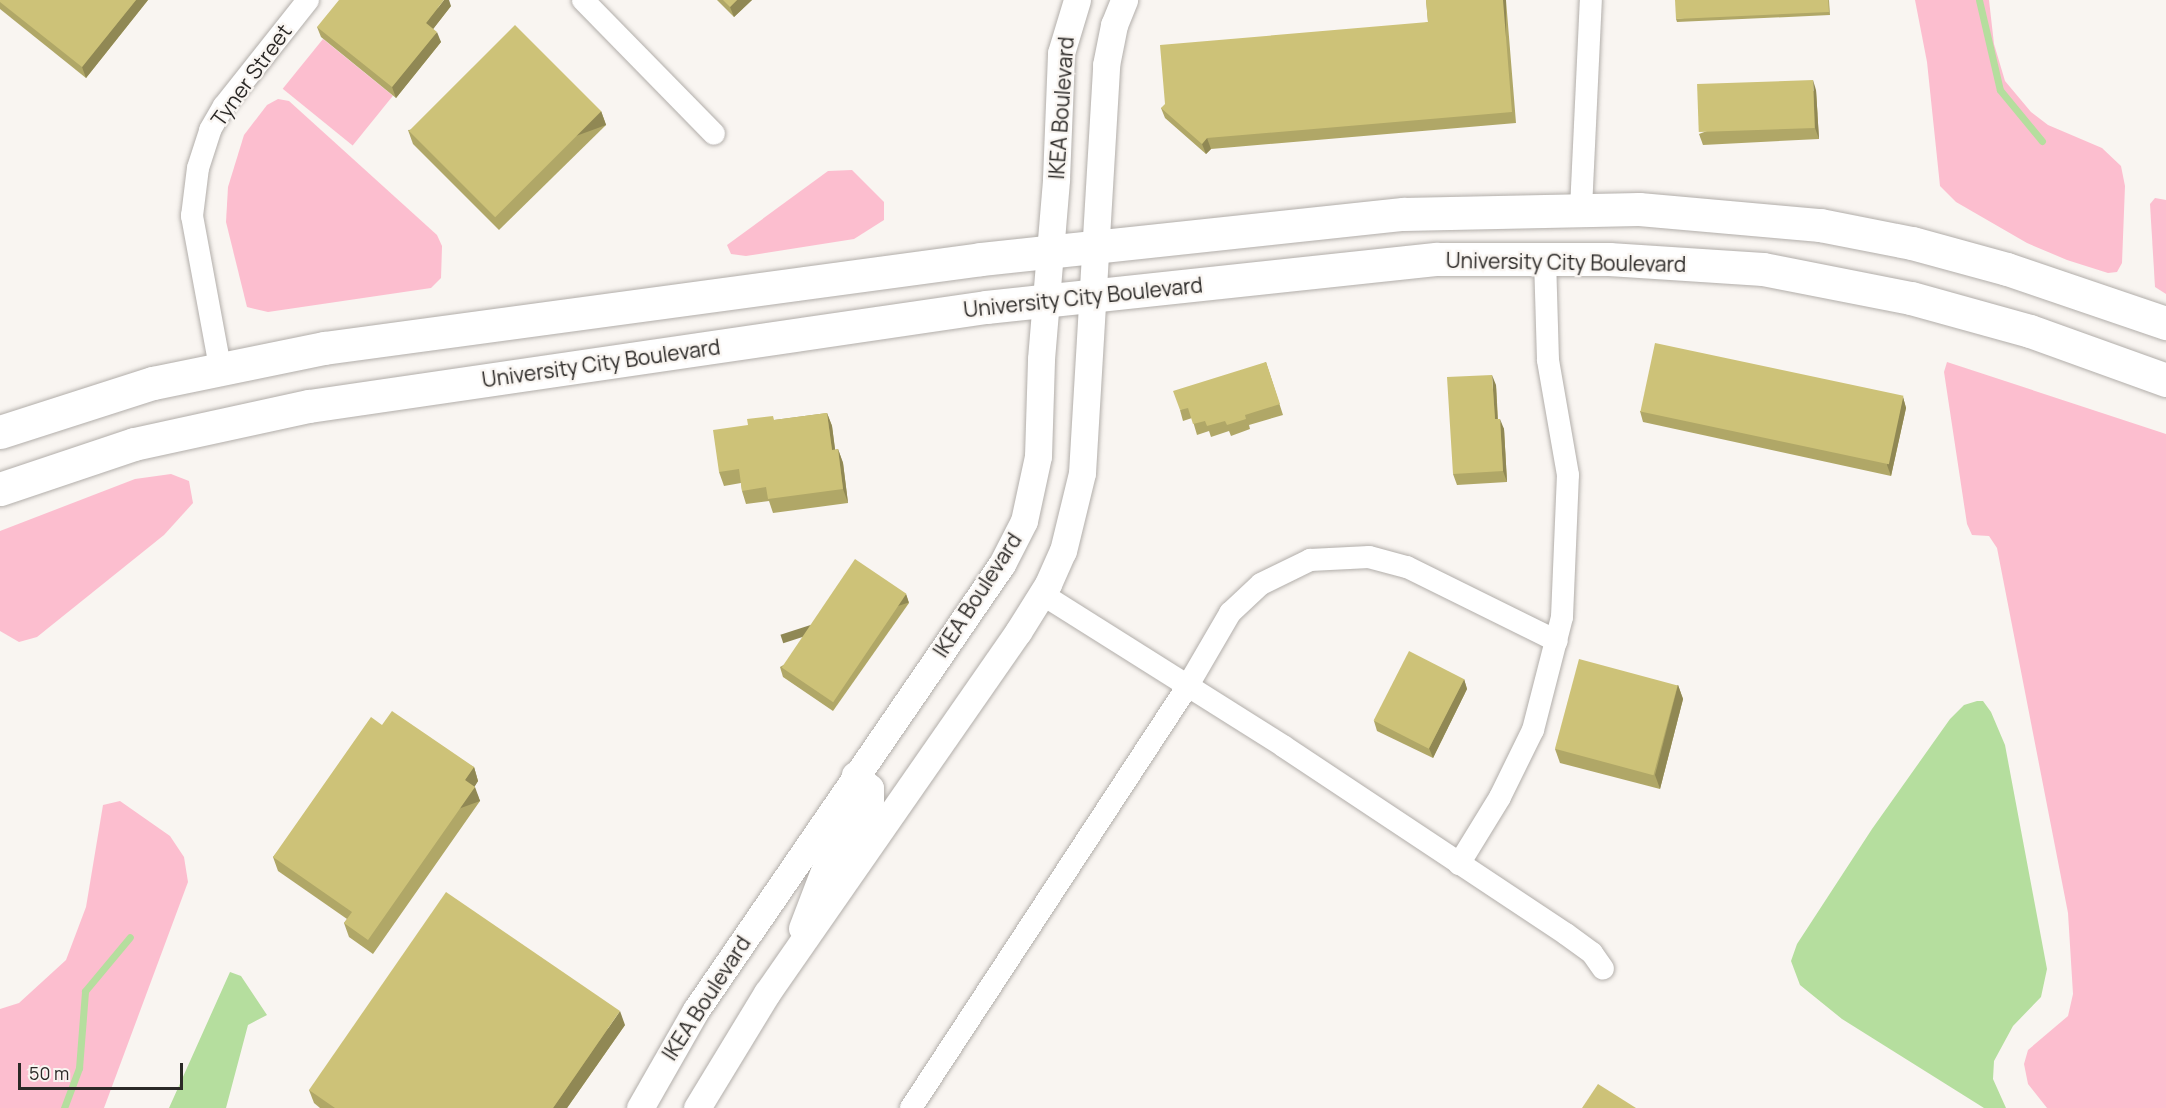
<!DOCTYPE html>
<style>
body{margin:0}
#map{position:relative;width:2166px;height:1108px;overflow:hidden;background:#f9f5f1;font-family:Manrope,sans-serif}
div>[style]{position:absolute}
.green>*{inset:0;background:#fcbecf;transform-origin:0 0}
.water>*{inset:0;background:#b5de9e}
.stream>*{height:7px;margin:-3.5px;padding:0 3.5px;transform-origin:3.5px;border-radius:3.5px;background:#b5de9e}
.roads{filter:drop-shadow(0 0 2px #b2aeaa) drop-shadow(0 0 2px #b2aeaa)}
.minor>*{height:22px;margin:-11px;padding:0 11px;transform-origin:11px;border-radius:11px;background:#fff}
.tertiary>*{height:27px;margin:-13.5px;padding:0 13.5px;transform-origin:13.5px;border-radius:13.5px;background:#fff}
.primary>*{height:33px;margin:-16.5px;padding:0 16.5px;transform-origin:16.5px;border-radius:16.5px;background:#fff}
.wall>*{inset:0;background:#b0a767}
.shaded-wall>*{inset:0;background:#908854;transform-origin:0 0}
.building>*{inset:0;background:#cdc278;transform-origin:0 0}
span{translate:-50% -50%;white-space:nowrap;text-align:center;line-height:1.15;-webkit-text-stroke:4.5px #f9f5f1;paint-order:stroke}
.street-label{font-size:21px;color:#2b2927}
.scale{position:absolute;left:18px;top:1063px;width:165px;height:27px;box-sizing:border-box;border:3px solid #2b2927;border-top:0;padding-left:8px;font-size:18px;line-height:21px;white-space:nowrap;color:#2b2927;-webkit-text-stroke:4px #f9f5f1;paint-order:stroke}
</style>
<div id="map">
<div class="green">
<i style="clip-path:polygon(1915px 0,1989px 0,1994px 44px,2005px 81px,2031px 112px,2048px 125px,2102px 148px,2121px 166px,2125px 186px,2122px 263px,2117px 272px,2108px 273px,2067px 260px,2027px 243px,1956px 202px,1940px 186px,1927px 62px)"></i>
<i style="left:323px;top:39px;width:90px;height:64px;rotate:39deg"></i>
<i style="clip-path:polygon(278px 99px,289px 101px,437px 235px,442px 246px,441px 278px,431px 288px,268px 312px,247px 307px,226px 222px,228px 187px,244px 135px,267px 105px)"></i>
<i style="clip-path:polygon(852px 170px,884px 202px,884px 220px,854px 239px,746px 256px,731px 254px,727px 245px,828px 171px)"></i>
<i style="clip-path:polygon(2155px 198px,2166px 200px,2166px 294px,2155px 287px,2150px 204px)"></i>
<i style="clip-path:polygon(1947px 362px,2166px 434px,2166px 1108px,2047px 1108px,2028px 1084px,2024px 1064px,2028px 1050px,2068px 1016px,2073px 994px,2068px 913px,1997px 548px,1989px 536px,1972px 535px,1967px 524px,1944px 372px)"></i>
<i style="clip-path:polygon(171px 474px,189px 481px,193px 503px,164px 535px,37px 637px,19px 642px,0 631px,0 531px,135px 479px)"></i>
<i style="clip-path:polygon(120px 801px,170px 836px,184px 857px,188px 882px,104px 1108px,0 1108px,0 1009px,19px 1003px,66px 960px,86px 907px,103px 805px)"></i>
</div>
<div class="water">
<i style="clip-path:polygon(1977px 701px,1983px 701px,1991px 712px,2005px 745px,2047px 969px,2041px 997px,2013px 1026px,1994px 1061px,1993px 1079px,2006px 1108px,1984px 1108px,1842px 1019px,1800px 985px,1791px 961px,1797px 944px,1872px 829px,1950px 719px,1964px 705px)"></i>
<i style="clip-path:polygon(230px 972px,241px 976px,267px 1015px,248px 1025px,226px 1108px,169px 1108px)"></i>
</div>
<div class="stream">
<i style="left:1979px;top:0;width:92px;rotate:76.9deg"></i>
<i style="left:2000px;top:90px;width:66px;rotate:50.5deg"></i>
<i style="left:64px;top:1108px;width:43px;rotate:-69.4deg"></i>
<i style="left:79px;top:1068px;width:77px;rotate:-85.5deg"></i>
<i style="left:85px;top:991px;width:70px;rotate:-50.2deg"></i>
</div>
<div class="roads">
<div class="minor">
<i style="left:583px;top:0;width:187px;rotate:45.6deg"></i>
<i style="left:1581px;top:209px;width:209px;rotate:-87.3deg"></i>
<i style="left:220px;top:367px;width:154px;rotate:-100.5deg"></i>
<i style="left:192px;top:216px;width:48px;rotate:-82.9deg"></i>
<i style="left:198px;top:168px;width:40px;rotate:-72deg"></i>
<i style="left:210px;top:130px;width:28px;rotate:-60deg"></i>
<i style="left:224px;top:106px;width:135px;rotate:-51.6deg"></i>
<i style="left:1042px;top:594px;width:285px;rotate:32.2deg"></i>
<i style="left:1283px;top:746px;width:340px;rotate:33.6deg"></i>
<i style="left:1566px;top:934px;width:32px;rotate:36deg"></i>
<i style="left:1592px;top:953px;width:19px;rotate:55deg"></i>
<i style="left:1459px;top:864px;width:79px;rotate:-58.5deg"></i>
<i style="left:1500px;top:797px;width:75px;rotate:-63.8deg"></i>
<i style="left:1533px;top:730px;width:117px;rotate:-75.6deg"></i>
<i style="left:1562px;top:617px;width:142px;rotate:-87.6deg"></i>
<i style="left:1568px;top:475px;width:117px;rotate:-99.9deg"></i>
<i style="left:1548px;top:360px;width:102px;rotate:-91.7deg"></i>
<i style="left:911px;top:1108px;width:503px;rotate:-56.75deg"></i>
<i style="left:1187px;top:687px;width:86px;rotate:-59.8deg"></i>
<i style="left:1230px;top:613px;width:42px;rotate:-43.1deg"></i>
<i style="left:1261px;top:584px;width:55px;rotate:-26.1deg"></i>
<i style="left:1310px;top:560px;width:59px;rotate:-2.9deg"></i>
<i style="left:1369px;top:557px;width:39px;rotate:15deg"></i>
<i style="left:1407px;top:567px;width:167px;rotate:26.3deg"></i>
</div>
<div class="tertiary">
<i style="left:802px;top:928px;width:70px;rotate:-69deg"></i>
<i style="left:827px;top:863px;width:76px;rotate:-55.7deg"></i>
<i style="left:870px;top:800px;width:12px;rotate:-90deg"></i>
<i style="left:870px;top:788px;width:20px;rotate:-139deg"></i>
<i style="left:640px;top:1108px;width:113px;rotate:-60.3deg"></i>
<i style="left:696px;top:1010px;width:541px;rotate:-55.55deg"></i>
<i style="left:1002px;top:564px;width:48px;rotate:-62.9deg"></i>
<i style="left:1024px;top:521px;width:66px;rotate:-77.8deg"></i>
<i style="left:1038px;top:456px;width:97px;rotate:-88.2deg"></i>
<i style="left:1041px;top:359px;width:181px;rotate:-85.2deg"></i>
<i style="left:1056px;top:179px;width:126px;rotate:-87.7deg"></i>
<i style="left:1061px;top:53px;width:55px;rotate:-73.2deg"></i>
<i style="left:697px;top:1108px;width:135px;rotate:-58.7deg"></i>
<i style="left:767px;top:993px;width:440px;rotate:-55.2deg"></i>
<i style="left:1018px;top:632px;width:57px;rotate:-58deg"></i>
<i style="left:1048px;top:584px;width:36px;rotate:-66deg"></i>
<i style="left:1063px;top:551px;width:80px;rotate:-76.3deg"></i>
<i style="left:1082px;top:473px;width:409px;rotate:-86.6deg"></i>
<i style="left:1106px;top:65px;width:41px;rotate:-78.7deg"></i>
<i style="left:1114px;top:25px;width:27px;rotate:-68deg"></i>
</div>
<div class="primary">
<i style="left:0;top:432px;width:161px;rotate:-17.8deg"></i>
<i style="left:153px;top:383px;width:175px;rotate:-11.6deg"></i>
<i style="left:324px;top:348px;width:663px;rotate:-7.71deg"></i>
<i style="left:981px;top:259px;width:424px;rotate:-6.1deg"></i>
<i style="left:1403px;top:214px;width:236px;rotate:-1.2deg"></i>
<i style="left:1639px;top:209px;width:182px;rotate:5.1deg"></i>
<i style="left:1820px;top:225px;width:94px;rotate:11.1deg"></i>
<i style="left:1912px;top:243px;width:98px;rotate:15.3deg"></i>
<i style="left:2007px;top:269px;width:168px;rotate:18.8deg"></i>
<i style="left:0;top:489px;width:141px;rotate:-18.6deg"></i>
<i style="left:134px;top:444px;width:179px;rotate:-12.3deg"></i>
<i style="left:309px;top:406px;width:684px;rotate:-8.32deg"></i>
<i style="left:986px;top:307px;width:454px;rotate:-6.1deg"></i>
<i style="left:1437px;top:259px;width:172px"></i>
<i style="left:1609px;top:259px;width:154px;rotate:3.7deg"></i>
<i style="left:1763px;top:269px;width:151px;rotate:11.1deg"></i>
<i style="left:1911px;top:298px;width:123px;rotate:15.5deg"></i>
<i style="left:2030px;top:331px;width:145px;rotate:19.8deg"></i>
</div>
</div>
<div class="wall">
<i style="clip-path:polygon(0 0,148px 0,86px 78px,0 9px)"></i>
<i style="clip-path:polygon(717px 0,752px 0,734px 17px)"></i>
<i style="clip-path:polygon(1426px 0,1509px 0,1506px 0,1516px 123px,1211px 149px,1206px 154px,1165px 118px,1161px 108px,1428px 22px)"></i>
<i style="clip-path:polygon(1829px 0,1830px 15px,1677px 22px,1676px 19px)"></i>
<i style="clip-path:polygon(451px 6px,433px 29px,441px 42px,396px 98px,321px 37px,317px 27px)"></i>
<i style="clip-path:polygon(1816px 90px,1819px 139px,1703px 145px,1699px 134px)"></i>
<i style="clip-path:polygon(601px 111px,606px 125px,499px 230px,413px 144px,408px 130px)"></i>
<i style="clip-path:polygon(1266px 362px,1283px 415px,1249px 425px,1250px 429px,1231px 436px,1229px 431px,1211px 437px,1209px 431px,1197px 435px,1192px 418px,1183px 421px,1180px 410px)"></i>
<i style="clip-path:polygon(1496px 385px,1498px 419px,1504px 429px,1507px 482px,1457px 485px,1453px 474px)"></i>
<i style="clip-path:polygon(1903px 397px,1906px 408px,1891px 476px,1643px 422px,1640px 411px)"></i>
<i style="clip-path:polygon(827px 413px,832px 426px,835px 450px,838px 449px,843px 463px,848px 503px,773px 513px,769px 501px,746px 504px,742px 491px,741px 483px,724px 486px,719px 472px,774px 420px)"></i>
<i style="clip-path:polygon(906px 594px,909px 603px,833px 711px,783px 677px,780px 667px)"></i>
<i style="clip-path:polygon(1464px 679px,1467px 689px,1433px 758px,1377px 731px,1374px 721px)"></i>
<i style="clip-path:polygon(1678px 685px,1683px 699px,1660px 789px,1560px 763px,1555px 749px)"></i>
<i style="clip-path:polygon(382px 725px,474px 767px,478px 781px,474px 787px,480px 801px,373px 954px,349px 937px,344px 923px,347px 919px,278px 871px,273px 857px)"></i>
<i style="clip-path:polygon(625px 1025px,567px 1108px,320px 1108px,314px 1103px,309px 1090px)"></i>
</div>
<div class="shaded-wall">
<i style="clip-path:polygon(136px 0,148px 0,86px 78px,82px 67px)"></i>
<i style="clip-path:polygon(444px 0,449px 0,451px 6px,430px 33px,426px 23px)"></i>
<i style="clip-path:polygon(737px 0,752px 0,734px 17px,730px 7px)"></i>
<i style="left:1503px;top:0;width:3px;height:112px"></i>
<i style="clip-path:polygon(437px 32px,441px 42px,396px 98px,392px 87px)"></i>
<i style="clip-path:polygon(1813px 80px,1816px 90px,1819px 139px,1815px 128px)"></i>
<i style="left:601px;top:111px;width:15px;height:151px;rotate:70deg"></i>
<i style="clip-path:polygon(1207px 138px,1211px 149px,1206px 154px,1202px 144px)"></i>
<i style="clip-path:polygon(1492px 375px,1496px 385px,1498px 429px,1495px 419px)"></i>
<i style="clip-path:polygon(1903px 397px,1906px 408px,1891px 476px,1887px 465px)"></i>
<i style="clip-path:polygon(827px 413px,832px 426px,837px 464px,832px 450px)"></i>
<i style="clip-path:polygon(1500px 419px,1504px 429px,1507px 482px,1503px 471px)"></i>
<i style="clip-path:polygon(838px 449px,843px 463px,848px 503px,843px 489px)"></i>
<i style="left:906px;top:594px;width:9px;height:132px;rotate:72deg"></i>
<i style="clip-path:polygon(1464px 679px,1467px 689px,1433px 758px,1429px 748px)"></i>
<i style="clip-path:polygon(1678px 685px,1683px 699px,1660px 789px,1655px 775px)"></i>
<i style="clip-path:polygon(474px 767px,478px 781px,470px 794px,465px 780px)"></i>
<i style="left:475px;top:787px;width:15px;height:187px;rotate:70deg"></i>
<i style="clip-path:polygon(620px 1011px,625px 1025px,567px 1108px,553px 1108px)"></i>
</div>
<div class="building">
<i style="clip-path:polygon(0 0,136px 0,82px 67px,0 2px)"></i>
<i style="clip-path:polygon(339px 0,444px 0,426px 23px,437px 32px,392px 87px,317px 27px)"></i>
<i style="clip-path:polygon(723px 0,737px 0,730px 7px)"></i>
<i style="clip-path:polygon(1426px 0,1503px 0,1512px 112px,1207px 138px,1202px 144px,1161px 108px,1165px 104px,1160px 45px,1428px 22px)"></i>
<i style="clip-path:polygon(1675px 0,1828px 0,1829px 12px,1676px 19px)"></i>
<i style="left:515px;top:25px;width:122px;height:150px;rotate:45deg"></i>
<i style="left:1813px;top:80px;width:48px;height:116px;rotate:88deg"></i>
<i style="left:1655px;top:343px;width:254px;height:70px;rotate:12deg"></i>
<i style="clip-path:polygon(1266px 362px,1280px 404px,1245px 415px,1246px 419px,1227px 425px,1225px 421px,1207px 426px,1205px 421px,1193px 424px,1188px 408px,1180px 410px,1173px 391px)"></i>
<i style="clip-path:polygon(1492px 375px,1495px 419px,1500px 419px,1503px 471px,1453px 474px,1447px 377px)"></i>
<i style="clip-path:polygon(827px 413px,832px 450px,838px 449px,843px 489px,768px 499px,766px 487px,742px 491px,739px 469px,719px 472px,713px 430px,748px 425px,747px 419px,773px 416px,774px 420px)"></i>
<i style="left:855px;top:559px;width:62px;height:131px;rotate:34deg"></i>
<i style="left:1409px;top:651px;width:62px;height:78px;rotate:27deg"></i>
<i style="left:1579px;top:659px;width:102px;height:93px;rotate:15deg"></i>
<i style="clip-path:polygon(392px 711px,474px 767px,465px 780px,475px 787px,368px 940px,344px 923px,352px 912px,273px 857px,371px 717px,382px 725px)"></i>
<i style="clip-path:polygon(446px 892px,620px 1011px,553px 1108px,335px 1108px,309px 1090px)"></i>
<i style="clip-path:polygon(1598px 1084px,1636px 1108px,1582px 1108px)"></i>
</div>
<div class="street-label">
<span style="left:251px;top:75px;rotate:-54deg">Tyner Street</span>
<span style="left:1061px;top:108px;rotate:-86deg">IKEA Boulevard</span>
<span style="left:1566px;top:262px;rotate:1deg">University City Boulevard</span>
<span style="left:1083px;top:297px;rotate:-6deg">University City Boulevard</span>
<span style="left:601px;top:363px;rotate:-8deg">University City Boulevard</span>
<span style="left:977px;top:595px;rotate:-57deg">IKEA Boulevard</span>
<span style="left:706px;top:998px;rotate:-57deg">IKEA Boulevard</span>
</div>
<div class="scale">50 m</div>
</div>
